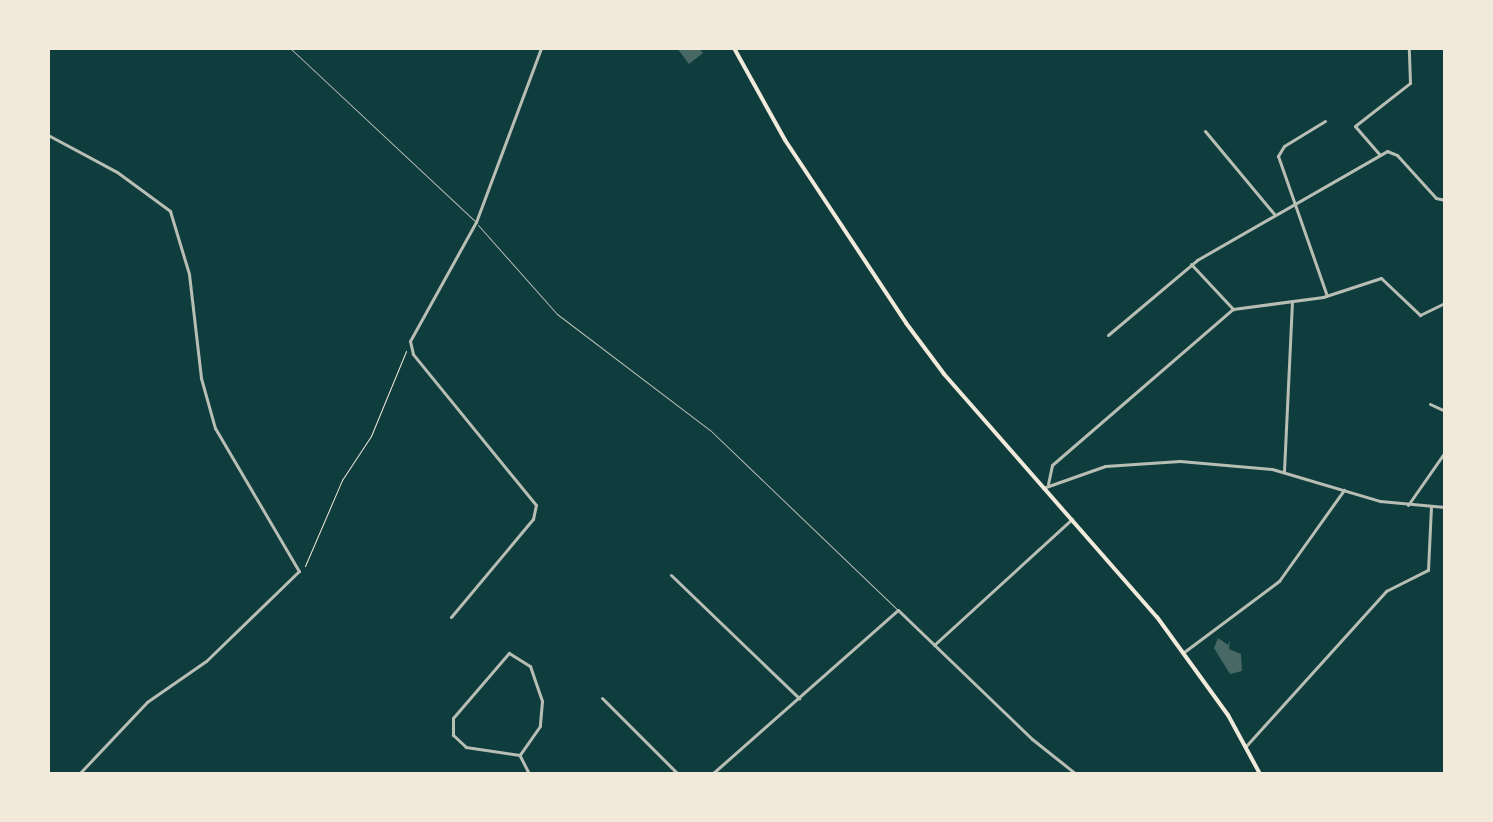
<!DOCTYPE html>
<style>
body{margin:0}
#map{position:relative;width:1493px;height:822px;overflow:hidden;background:#0f3d3e;font-family:Figtree,sans-serif}
div>[style]{position:absolute}
.building>*{inset:0;background:#486865}
.path>*{height:1px;margin:-0.5px;padding:0 0.5px;transform-origin:0.5px;border-radius:0.5px;background:#f1e9da}
.service>*{height:1px;margin:-0.5px;padding:0 0.5px;transform-origin:0.5px;border-radius:0.5px;background:#b8beb3}
.minor>*{height:3px;margin:-1.5px;padding:0 1.5px;transform-origin:1.5px;border-radius:1.5px;background:#b8beb3}
.secondary>*{height:4px;margin:-2px;padding:0 2px;transform-origin:2px;border-radius:2px;background:#f1e9da}
span{translate:-50% -50%;white-space:nowrap;text-align:center;line-height:1.15;-webkit-text-stroke:8px #f1e9da;paint-order:stroke}
.frame{position:absolute;inset:0;border:50px solid #f1e9da;pointer-events:none}
</style>
<div id="map">
<div class="building">
<i style="clip-path:polygon(677px 48px,699px 48px,703px 53px,689px 64px)"></i>
<i style="clip-path:polygon(1218px 638px,1228px 645px,1230px 640px,1229px 649px,1241px 654px,1242px 671px,1230px 674px,1214px 648px)"></i>
</div>
<div class="path">
<i style="left:305px;top:566px;width:94px;rotate:-66.7deg"></i>
<i style="left:342px;top:480px;width:53px;rotate:-56.6deg"></i>
<i style="left:371px;top:436px;width:92px;rotate:-67.6deg"></i>
</div>
<div class="service">
<i style="left:290px;top:48px;width:253px;rotate:43.1deg"></i>
<i style="left:478px;top:225px;width:119px;rotate:48.4deg"></i>
<i style="left:557px;top:314px;width:192px;rotate:37.2deg"></i>
<i style="left:710px;top:430px;width:260px;rotate:43.8deg"></i>
</div>
<div class="minor">
<i style="left:1325px;top:121px;width:48px;rotate:148.6deg"></i>
<i style="left:1284px;top:146px;width:12px;rotate:121deg"></i>
<i style="left:1278px;top:156px;width:148px;rotate:70.7deg"></i>
<i style="left:1205px;top:131px;width:109px;rotate:50.2deg"></i>
<i style="left:48px;top:135px;width:78px;rotate:28.2deg"></i>
<i style="left:117px;top:172px;width:66px;rotate:36.3deg"></i>
<i style="left:170px;top:211px;width:66px;rotate:73.2deg"></i>
<i style="left:189px;top:274px;width:105px;rotate:83.4deg"></i>
<i style="left:201px;top:378px;width:52px;rotate:74.4deg"></i>
<i style="left:215px;top:428px;width:166px;rotate:59.6deg"></i>
<i style="left:299px;top:571px;width:129px;rotate:135.9deg"></i>
<i style="left:206px;top:661px;width:72px;rotate:145.2deg"></i>
<i style="left:147px;top:702px;width:99px;rotate:133.4deg"></i>
<i style="left:1380px;top:155px;width:38px;rotate:-131deg"></i>
<i style="left:1355px;top:126px;width:70px;rotate:-38deg"></i>
<i style="left:1410px;top:83px;width:35px;rotate:-92deg"></i>
<i style="left:1191px;top:264px;width:62px;rotate:47deg"></i>
<i style="left:1233px;top:309px;width:91px;rotate:-7.6deg"></i>
<i style="left:1323px;top:297px;width:61px;rotate:-18.1deg"></i>
<i style="left:1381px;top:278px;width:54px;rotate:43.5deg"></i>
<i style="left:1420px;top:315px;width:28px;rotate:-26deg"></i>
<i style="left:1108px;top:335px;width:116px;rotate:-40.1deg"></i>
<i style="left:1197px;top:260px;width:219px;rotate:-29.8deg"></i>
<i style="left:1387px;top:151px;width:11px;rotate:22deg"></i>
<i style="left:1397px;top:155px;width:58px;rotate:47.8deg"></i>
<i style="left:1436px;top:198px;width:9px;rotate:13deg"></i>
<i style="left:1430px;top:404px;width:17px;rotate:25deg"></i>
<i style="left:1284px;top:471px;width:170px;rotate:-87.3deg"></i>
<i style="left:1048px;top:484px;width:19px;rotate:-78deg"></i>
<i style="left:1052px;top:465px;width:239px;rotate:-40.8deg"></i>
<i style="left:1043px;top:488px;width:66px;rotate:-19.5deg"></i>
<i style="left:1105px;top:466px;width:75px;rotate:-3.8deg"></i>
<i style="left:1180px;top:461px;width:92px;rotate:5deg"></i>
<i style="left:1272px;top:469px;width:113px;rotate:16.5deg"></i>
<i style="left:1380px;top:501px;width:65px;rotate:5.3deg"></i>
<i style="left:1408px;top:505px;width:65px;rotate:-55.1deg"></i>
<i style="left:671px;top:575px;width:178px;rotate:43.9deg"></i>
<i style="left:451px;top:617px;width:128px;rotate:-50.1deg"></i>
<i style="left:533px;top:519px;width:14px;rotate:-78deg"></i>
<i style="left:536px;top:505px;width:195px;rotate:-129.2deg"></i>
<i style="left:413px;top:354px;width:13px;rotate:-103deg"></i>
<i style="left:410px;top:341px;width:136px;rotate:-61deg"></i>
<i style="left:476px;top:222px;width:186px;rotate:-69.5deg"></i>
<i style="left:934px;top:645px;width:187px;rotate:-42.4deg"></i>
<i style="left:1184px;top:652px;width:119px;rotate:-36.8deg"></i>
<i style="left:1279px;top:581px;width:112px;rotate:-54.5deg"></i>
<i style="left:509px;top:653px;width:25px;rotate:32deg"></i>
<i style="left:530px;top:666px;width:37px;rotate:71deg"></i>
<i style="left:542px;top:701px;width:25px;rotate:95deg"></i>
<i style="left:540px;top:726px;width:35px;rotate:125deg"></i>
<i style="left:520px;top:755px;width:55px;rotate:-171.6deg"></i>
<i style="left:466px;top:747px;width:18px;rotate:-137deg"></i>
<i style="left:453px;top:735px;width:17px;rotate:-90deg"></i>
<i style="left:453px;top:718px;width:86px;rotate:-49.3deg"></i>
<i style="left:602px;top:698px;width:107px;rotate:45deg"></i>
<i style="left:1246px;top:746px;width:209px;rotate:-47.9deg"></i>
<i style="left:1386px;top:591px;width:47px;rotate:-26.6deg"></i>
<i style="left:1428px;top:570px;width:63px;rotate:-87.3deg"></i>
<i style="left:520px;top:756px;width:20px;rotate:63deg"></i>
<i style="left:712px;top:774px;width:248px;rotate:-41.4deg"></i>
<i style="left:898px;top:610px;width:186px;rotate:43.9deg"></i>
<i style="left:1032px;top:739px;width:56px;rotate:38.5deg"></i>
</div>
<div class="secondary">
<i style="left:734px;top:48px;width:105px;rotate:61deg"></i>
<i style="left:785px;top:140px;width:219px;rotate:56.5deg"></i>
<i style="left:906px;top:323px;width:64px;rotate:53.3deg"></i>
<i style="left:944px;top:374px;width:323px;rotate:48.8deg"></i>
<i style="left:1157px;top:617px;width:121px;rotate:54.1deg"></i>
<i style="left:1228px;top:715px;width:67px;rotate:61.5deg"></i>
</div>
<div class="frame"></div>
</div>
